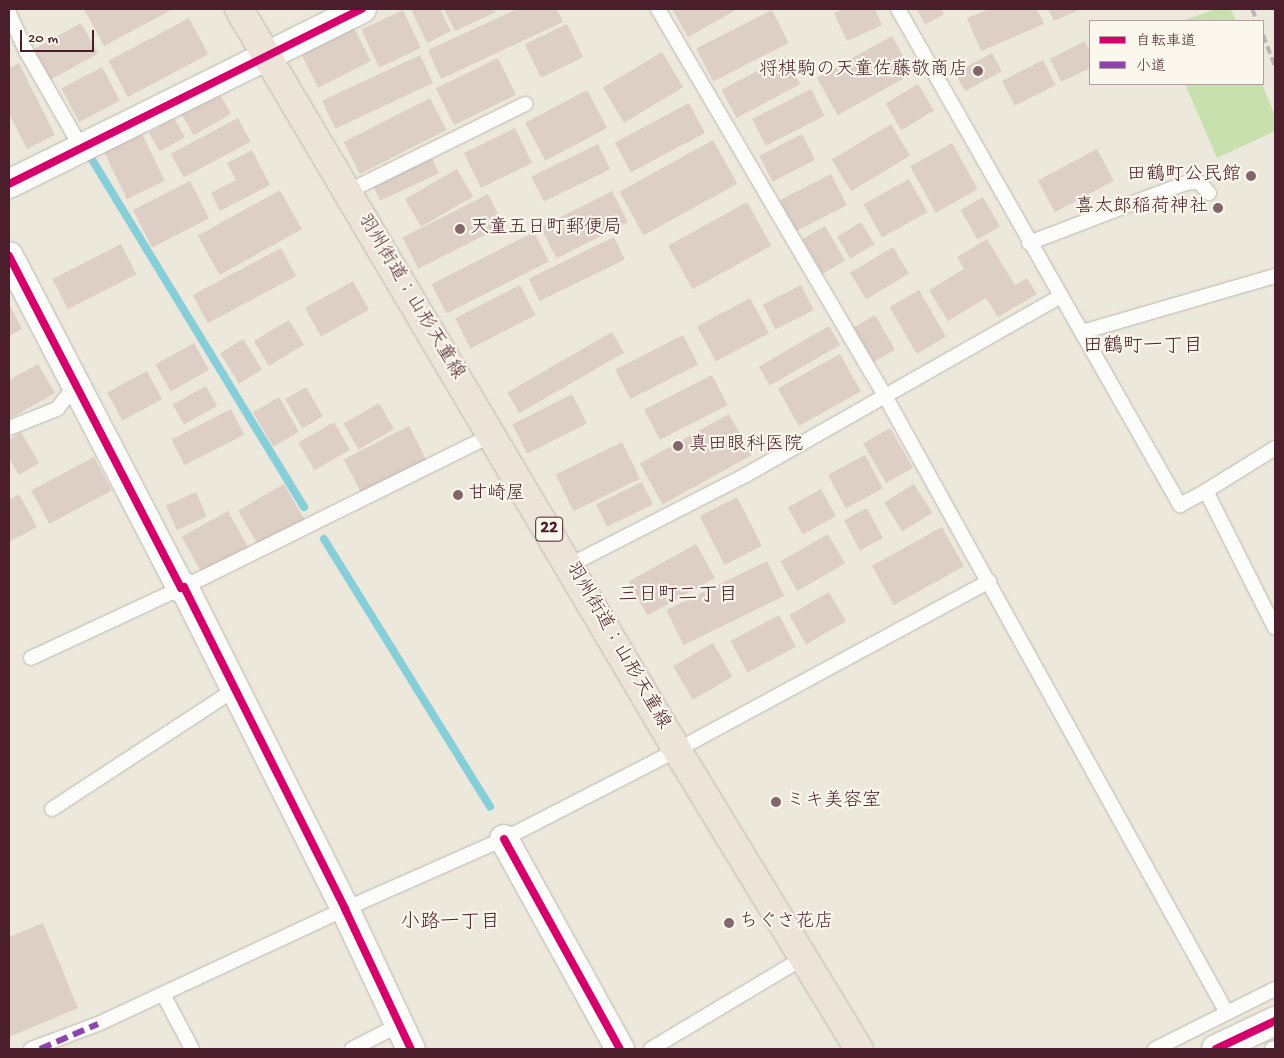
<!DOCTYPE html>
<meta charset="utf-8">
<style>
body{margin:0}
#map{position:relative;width:1284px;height:1058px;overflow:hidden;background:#ece9dc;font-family:"Gochi Hand","Klee One",sans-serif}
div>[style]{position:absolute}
.green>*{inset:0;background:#c7e0ae}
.stream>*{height:8px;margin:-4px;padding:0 4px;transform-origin:4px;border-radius:4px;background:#86ced8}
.building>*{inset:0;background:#ddcfc5;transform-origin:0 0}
.roads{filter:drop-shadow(0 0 1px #bcb6af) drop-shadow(0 0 1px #bcb6af)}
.service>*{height:14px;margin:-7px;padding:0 7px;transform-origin:7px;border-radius:7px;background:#fcfcfa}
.minor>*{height:28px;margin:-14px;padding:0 14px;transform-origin:14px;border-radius:14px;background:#fcfcfa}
.tertiary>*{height:28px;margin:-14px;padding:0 14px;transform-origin:14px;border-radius:14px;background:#fcfcfa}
.primary>*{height:28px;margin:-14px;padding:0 14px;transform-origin:14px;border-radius:14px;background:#ece4d9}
.rail>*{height:4px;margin-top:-2px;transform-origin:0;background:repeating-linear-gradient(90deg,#bab4b4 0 8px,transparent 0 12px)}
.quiet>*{height:6px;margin-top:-3px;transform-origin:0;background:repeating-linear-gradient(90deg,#8e44ad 0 12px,transparent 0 18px)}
.cycleway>*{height:8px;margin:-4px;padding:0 4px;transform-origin:4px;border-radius:4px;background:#d6006c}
.dots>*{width:14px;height:14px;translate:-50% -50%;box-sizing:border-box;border:2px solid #fbf7ec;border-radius:50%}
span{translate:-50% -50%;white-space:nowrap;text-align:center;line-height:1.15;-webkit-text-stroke:4.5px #fbf7ec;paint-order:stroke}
.shield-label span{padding:1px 4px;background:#fbf7ec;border:1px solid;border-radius:4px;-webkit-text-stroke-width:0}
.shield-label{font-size:18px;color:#4a1f2b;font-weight:700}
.poi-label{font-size:19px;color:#4a1f2b}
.right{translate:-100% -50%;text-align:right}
.left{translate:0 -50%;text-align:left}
.street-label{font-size:19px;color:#4a1f2b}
.neighbourhood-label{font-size:20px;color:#4a1f2b}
.frame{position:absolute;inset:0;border:10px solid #4a1f2b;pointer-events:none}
.legend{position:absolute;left:1089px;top:20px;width:175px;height:65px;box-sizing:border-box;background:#fbf7ec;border:1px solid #b4a19f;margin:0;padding:6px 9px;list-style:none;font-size:15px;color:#4a1f2b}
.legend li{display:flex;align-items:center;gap:10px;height:25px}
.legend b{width:25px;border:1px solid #b4a19f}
.scale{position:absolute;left:20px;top:30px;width:74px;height:22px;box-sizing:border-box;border:2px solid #4a1f2b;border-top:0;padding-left:6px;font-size:15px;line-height:18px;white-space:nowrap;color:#4a1f2b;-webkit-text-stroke:4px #fbf7ec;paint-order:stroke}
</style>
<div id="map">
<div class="green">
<i style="clip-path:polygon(1216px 9px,1231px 9px,1236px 21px,1182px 21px)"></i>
<i style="clip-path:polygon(1185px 84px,1262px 84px,1275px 116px,1275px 131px,1217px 158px)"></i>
</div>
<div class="stream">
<i style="left:91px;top:158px;width:409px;rotate:58.6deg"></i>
<i style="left:324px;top:539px;width:315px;rotate:58.2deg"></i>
</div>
<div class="building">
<i style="clip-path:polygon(84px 9px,173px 9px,104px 46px)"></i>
<i style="clip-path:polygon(411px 9px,440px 9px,451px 31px,427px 43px)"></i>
<i style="clip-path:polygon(444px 9px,494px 9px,496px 12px,455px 31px)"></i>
<i style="clip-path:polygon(517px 9px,557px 9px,563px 22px,441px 79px,428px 50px)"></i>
<i style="clip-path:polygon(672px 9px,738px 9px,688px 37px)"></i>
<i style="clip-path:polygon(843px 9px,875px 9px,882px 25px,847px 41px,834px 13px)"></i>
<i style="clip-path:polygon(917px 9px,941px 9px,944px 14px,925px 25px)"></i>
<i style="clip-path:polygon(989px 9px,1037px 9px,1044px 24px,981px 51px,967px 18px)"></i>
<i style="clip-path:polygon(1048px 9px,1081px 9px,1054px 21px)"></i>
<i style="left:403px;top:10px;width:42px;height:46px;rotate:65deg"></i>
<i style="left:772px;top:10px;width:37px;height:85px;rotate:63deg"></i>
<i style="left:189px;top:18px;width:41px;height:91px;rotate:62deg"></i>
<i style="left:81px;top:23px;width:35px;height:54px;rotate:61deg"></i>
<i style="left:567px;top:24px;width:37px;height:47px;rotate:64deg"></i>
<i style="left:354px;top:28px;width:37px;height:59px;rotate:63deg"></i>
<i style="left:892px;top:36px;width:43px;height:86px;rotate:61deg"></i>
<i style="clip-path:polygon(1085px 41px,1090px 52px,1090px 68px,1061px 82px,1050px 59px)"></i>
<i style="left:662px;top:52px;width:41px;height:69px;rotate:59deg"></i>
<i style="left:992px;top:53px;width:21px;height:42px;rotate:62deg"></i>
<i style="left:420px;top:55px;width:31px;height:108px;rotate:65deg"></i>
<i style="left:785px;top:56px;width:32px;height:72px;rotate:62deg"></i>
<i style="left:498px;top:58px;width:41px;height:69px;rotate:64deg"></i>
<i style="left:1043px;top:60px;width:28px;height:46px;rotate:63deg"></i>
<i style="clip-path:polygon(19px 63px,55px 135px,27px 149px,9px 113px,9px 68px)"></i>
<i style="left:102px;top:67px;width:38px;height:46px;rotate:62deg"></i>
<i style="left:918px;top:84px;width:31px;height:38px;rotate:59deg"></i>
<i style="left:811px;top:89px;width:30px;height:66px;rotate:63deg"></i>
<i style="left:587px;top:90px;width:43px;height:70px;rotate:62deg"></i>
<i style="left:219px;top:93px;width:24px;height:43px;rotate:60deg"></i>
<i style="left:430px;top:98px;width:36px;height:97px;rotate:63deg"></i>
<i style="left:689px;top:103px;width:34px;height:84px;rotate:62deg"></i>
<i style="left:174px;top:118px;width:22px;height:29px;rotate:60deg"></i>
<i style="left:238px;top:118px;width:27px;height:76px;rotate:62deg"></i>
<i style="left:891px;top:124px;width:37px;height:69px;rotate:59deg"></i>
<i style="left:515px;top:128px;width:39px;height:57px;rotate:64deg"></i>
<i style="left:142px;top:134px;width:52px;height:42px;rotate:64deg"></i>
<i style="left:802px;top:134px;width:29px;height:48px;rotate:63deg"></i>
<i style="left:713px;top:140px;width:50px;height:107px;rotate:61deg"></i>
<i style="left:952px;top:143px;width:53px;height:48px;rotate:61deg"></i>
<i style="left:598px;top:144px;width:28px;height:74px;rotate:64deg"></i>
<i style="left:1097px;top:149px;width:36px;height:67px;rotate:62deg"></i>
<i style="clip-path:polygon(252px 150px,270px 185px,220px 211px,211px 193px,236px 180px,227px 163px)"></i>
<i style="left:431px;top:156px;width:19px;height:65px;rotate:65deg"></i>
<i style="left:457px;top:169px;width:32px;height:60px;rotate:60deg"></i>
<i style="left:831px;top:174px;width:35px;height:58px;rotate:63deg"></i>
<i style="left:909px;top:179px;width:38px;height:52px;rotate:61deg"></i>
<i style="left:190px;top:181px;width:42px;height:64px;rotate:63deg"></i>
<i style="left:280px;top:190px;width:45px;height:94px;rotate:61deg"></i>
<i style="left:612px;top:191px;width:35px;height:80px;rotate:63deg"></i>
<i style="left:488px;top:194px;width:35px;height:96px;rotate:63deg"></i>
<i style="left:983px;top:197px;width:34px;height:26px;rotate:60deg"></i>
<i style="left:747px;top:202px;width:50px;height:90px;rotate:61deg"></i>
<i style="left:861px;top:222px;width:26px;height:28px;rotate:59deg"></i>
<i style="left:825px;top:226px;width:40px;height:26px;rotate:60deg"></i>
<i style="left:534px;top:232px;width:33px;height:115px;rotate:63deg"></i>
<i style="left:614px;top:237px;width:25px;height:95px;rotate:64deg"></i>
<i style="clip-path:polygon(987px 239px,1015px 285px,1027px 278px,1037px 294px,998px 317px,986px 298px,948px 321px,929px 290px,964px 269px,957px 257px)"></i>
<i style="left:121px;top:244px;width:34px;height:77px;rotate:63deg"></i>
<i style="left:893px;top:247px;width:31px;height:50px;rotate:59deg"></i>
<i style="left:281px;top:248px;width:32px;height:100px;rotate:62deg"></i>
<i style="left:353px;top:281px;width:33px;height:55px;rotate:61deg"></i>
<i style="left:520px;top:285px;width:34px;height:73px;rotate:63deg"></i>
<i style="left:801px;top:285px;width:28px;height:43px;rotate:63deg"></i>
<i style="left:919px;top:290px;width:54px;height:34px;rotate:60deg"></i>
<i style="left:750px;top:298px;width:40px;height:60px;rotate:62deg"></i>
<i style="clip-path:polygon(9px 303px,22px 329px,9px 336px)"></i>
<i style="left:875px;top:315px;width:40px;height:25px;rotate:60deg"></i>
<i style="left:289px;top:320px;width:29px;height:41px;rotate:59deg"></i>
<i style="left:829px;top:326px;width:22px;height:81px;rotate:60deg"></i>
<i style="left:612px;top:332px;width:24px;height:121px;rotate:60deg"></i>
<i style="left:683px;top:335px;width:33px;height:76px;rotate:63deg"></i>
<i style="left:243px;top:339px;width:36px;height:27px;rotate:58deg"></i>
<i style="left:194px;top:343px;width:31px;height:44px;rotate:61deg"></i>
<i style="left:840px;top:354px;width:43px;height:71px;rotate:61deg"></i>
<i style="clip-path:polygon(38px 364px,55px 393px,9px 419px,9px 380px)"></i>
<i style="left:147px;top:371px;width:32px;height:45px;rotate:62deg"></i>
<i style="left:712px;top:375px;width:34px;height:76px;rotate:63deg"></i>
<i style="left:206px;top:386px;width:23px;height:38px;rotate:61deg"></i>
<i style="left:306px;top:387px;width:34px;height:24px;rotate:60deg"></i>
<i style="left:572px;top:394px;width:33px;height:67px;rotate:63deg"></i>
<i style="left:279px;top:397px;width:40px;height:30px;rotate:60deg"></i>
<i style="left:379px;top:403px;width:30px;height:41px;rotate:60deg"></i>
<i style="left:231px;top:409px;width:29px;height:67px;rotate:63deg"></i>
<i style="left:729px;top:414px;width:47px;height:102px;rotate:61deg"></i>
<i style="left:334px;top:422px;width:32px;height:41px;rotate:60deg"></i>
<i style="left:409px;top:426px;width:39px;height:73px;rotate:63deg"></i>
<i style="left:890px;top:428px;width:46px;height:31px;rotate:60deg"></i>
<i style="clip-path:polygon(21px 432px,39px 463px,19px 475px,9px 458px,9px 440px)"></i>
<i style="left:622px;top:442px;width:41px;height:74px;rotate:64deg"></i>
<i style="left:865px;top:455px;width:38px;height:42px;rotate:62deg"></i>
<i style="left:94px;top:457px;width:38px;height:71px;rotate:62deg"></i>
<i style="left:642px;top:482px;width:25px;height:51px;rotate:64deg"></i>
<i style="left:284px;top:484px;width:42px;height:53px;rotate:60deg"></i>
<i style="left:914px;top:484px;width:34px;height:35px;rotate:58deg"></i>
<i style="left:821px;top:489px;width:31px;height:38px;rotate:61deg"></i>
<i style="left:196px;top:492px;width:27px;height:33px;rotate:66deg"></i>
<i style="clip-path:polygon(19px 494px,37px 527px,9px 542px,9px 500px)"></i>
<i style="left:737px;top:497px;width:55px;height:42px;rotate:63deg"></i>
<i style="left:867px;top:508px;width:34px;height:26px;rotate:62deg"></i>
<i style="left:228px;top:511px;width:43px;height:53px;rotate:61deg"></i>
<i style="left:942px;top:527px;width:45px;height:80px;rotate:61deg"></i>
<i style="left:828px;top:534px;width:34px;height:55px;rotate:60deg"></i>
<i style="left:696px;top:544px;width:39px;height:77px;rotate:61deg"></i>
<i style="left:767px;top:561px;width:39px;height:112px;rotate:64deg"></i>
<i style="left:829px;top:592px;width:34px;height:46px;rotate:60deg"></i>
<i style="left:779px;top:615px;width:36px;height:55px;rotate:62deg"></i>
<i style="left:713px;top:643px;width:39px;height:46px;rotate:60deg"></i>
<i style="clip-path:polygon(43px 923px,78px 1008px,9px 1037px,9px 937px)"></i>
</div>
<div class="roads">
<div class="service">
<i style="left:658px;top:9px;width:449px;rotate:59.6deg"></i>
<i style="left:885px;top:396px;width:705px;rotate:61deg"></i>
<i style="left:898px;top:9px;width:571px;rotate:60.38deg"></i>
<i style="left:1180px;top:505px;width:30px;rotate:-28deg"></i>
<i style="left:1206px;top:491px;width:153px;rotate:63.3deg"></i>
<i style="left:9px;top:13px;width:42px;rotate:65.9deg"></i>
<i style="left:26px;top:51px;width:111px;rotate:60.2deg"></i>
<i style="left:347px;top:192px;width:199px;rotate:-26.3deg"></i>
<i style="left:1029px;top:243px;width:168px;rotate:-20.9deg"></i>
<i style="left:1186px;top:183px;width:13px;rotate:-4deg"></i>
<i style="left:1199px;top:182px;width:15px;rotate:48deg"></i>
<i style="left:1082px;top:332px;width:201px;rotate:-16.2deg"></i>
<i style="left:9px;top:428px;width:52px;rotate:-21.6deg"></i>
<i style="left:57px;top:409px;width:29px;rotate:-52deg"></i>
<i style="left:1206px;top:491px;width:81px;rotate:-31.9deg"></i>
<i style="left:570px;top:565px;width:198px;rotate:-27.1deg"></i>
<i style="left:746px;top:475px;width:360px;rotate:-29.6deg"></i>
<i style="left:184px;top:587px;width:343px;rotate:-26.3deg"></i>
<i style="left:31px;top:658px;width:166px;rotate:-25deg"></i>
<i style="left:52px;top:809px;width:217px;rotate:-33.2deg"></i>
<i style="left:163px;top:994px;width:62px;rotate:62.2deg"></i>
<i style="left:31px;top:1049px;width:72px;rotate:-20.5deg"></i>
<i style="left:98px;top:1024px;width:272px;rotate:-25deg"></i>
<i style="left:345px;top:909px;width:174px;rotate:-23.8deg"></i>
<i style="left:504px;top:839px;width:195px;rotate:-27.2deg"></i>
<i style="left:677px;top:750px;width:355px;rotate:-28.4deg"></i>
<i style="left:352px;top:1049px;width:53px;rotate:-27.1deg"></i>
<i style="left:651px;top:1049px;width:179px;rotate:-30.9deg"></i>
<i style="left:1155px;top:1049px;width:134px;rotate:-26.6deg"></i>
<i style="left:1272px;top:1049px;width:3px;rotate:-18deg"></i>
</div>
<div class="minor">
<i style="left:9px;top:184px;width:394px;rotate:-26.4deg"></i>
<i style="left:9px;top:256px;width:374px;rotate:62.6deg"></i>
<i style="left:181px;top:588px;width:3px;rotate:-18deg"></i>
<i style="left:184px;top:587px;width:360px;rotate:63.4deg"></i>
<i style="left:345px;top:909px;width:155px;rotate:64.8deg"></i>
<i style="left:504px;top:839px;width:240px;rotate:61.1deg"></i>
</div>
<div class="tertiary">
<i style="left:1216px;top:1049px;width:65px;rotate:-25.4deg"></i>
</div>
<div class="primary">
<i style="left:239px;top:9px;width:861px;rotate:59.41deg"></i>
<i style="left:677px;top:750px;width:350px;rotate:58.7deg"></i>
</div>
</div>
<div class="rail">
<i style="left:1252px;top:9px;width:13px;rotate:67deg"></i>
<i style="left:1263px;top:35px;width:34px;rotate:69deg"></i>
</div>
<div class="quiet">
<i style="left:40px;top:1049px;width:63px;rotate:-23.3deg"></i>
</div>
<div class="cycleway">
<i style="left:9px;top:184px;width:394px;rotate:-26.4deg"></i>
<i style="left:9px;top:256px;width:374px;rotate:62.6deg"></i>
<i style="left:181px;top:588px;width:3px;rotate:-18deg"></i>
<i style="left:184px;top:587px;width:360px;rotate:63.4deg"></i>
<i style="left:345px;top:909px;width:155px;rotate:64.8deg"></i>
<i style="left:504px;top:839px;width:240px;rotate:61.1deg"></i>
<i style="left:1216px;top:1049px;width:65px;rotate:-25.4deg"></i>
</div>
<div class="dots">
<i style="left:978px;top:71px;background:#836669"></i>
<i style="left:1251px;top:176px;background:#836669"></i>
<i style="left:1218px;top:208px;background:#836669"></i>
<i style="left:460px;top:229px;background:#836669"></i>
<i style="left:678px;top:446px;background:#836669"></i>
<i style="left:458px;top:495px;background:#836669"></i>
<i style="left:776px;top:802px;background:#836669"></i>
<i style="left:729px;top:923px;background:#836669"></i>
</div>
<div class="shield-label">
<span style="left:549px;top:529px">22</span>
</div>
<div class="poi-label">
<span class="right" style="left:968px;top:71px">将棋駒の天童佐藤敬商店</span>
<span class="right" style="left:1241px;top:176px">田鶴町公民館</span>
<span class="right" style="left:1208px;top:208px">喜太郎稲荷神社</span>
<span class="left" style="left:470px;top:229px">天童五日町郵便局</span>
<span class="left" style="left:689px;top:446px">真田眼科医院</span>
<span class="left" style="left:468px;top:495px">甘崎屋</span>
<span class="left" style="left:786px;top:802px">ミキ美容室</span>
<span class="left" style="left:739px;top:923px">ちぐさ花店</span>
</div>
<div class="street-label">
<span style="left:410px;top:297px;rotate:59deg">羽州街道；山形天童線</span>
<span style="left:617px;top:646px;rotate:60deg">羽州街道；山形天童線</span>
</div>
<div class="neighbourhood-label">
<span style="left:1143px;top:347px">田鶴町一丁目</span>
<span style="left:678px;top:596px">三日町二丁目</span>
<span style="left:450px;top:923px">小路一丁目</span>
</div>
<div class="frame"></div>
<ul class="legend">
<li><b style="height:6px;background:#d6006c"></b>自転車道</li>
<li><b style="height:6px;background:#8e44ad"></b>小道</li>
</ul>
<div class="scale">20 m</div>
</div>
